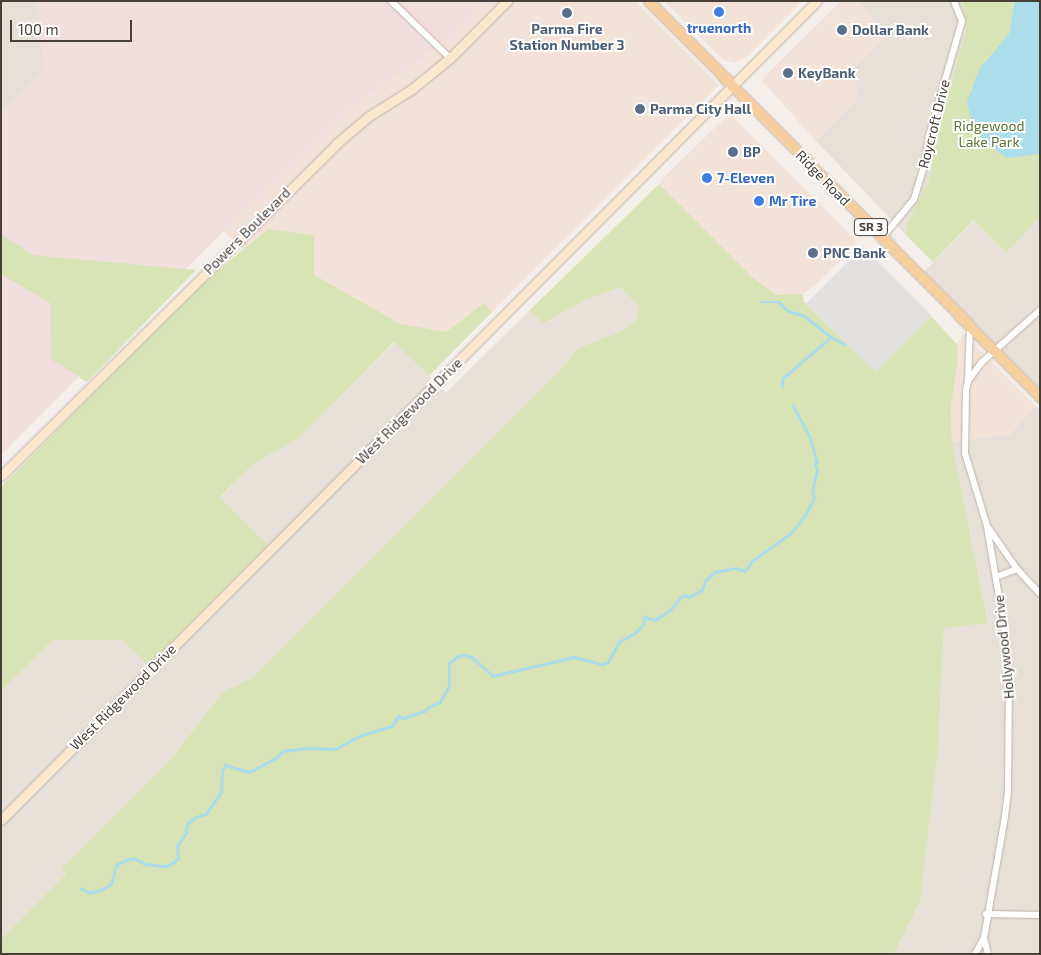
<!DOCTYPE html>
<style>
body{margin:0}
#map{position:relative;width:1041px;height:955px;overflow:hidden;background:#f4efea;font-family:"Exo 2",sans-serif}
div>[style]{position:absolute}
.residential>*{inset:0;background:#e7e0d8}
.commercial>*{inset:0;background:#f3e2d7}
.medical>*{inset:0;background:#f3dedf}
.green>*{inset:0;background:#d8e4b6}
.parking>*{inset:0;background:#e2e0de;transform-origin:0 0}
.water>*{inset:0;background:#abddeb}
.stream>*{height:2.5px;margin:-1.25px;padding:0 1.25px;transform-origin:1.25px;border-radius:1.25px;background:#abddeb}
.roads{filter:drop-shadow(0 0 1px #beb5ad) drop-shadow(0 0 1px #beb5ad)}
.street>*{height:6px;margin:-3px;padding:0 3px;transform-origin:3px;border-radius:3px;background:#fff}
.secondary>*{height:9px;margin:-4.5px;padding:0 4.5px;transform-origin:4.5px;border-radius:4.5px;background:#fbe7cd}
.primary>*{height:10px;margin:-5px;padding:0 5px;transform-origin:5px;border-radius:5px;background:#f7cea0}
.dots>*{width:14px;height:14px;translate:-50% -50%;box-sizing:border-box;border:2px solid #fff;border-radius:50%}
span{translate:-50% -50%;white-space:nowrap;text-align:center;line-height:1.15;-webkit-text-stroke:4px #fff;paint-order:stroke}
.shield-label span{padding:1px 4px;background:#fff;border:1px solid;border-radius:4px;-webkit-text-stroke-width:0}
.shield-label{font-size:12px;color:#473f38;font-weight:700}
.shop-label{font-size:14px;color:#366cbe;font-weight:700}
.left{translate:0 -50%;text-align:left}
.service-label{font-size:14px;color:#4e5e75;font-weight:700}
.street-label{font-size:14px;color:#473f38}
.park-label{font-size:14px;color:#577530}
.frame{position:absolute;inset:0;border:2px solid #473f38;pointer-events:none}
.scale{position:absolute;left:10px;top:20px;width:122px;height:22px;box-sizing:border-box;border:2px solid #473f38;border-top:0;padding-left:6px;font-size:15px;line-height:18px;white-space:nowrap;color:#473f38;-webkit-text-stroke:4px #fff;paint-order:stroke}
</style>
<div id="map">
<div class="residential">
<i style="clip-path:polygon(1px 1px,36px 1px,45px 70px,1px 113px)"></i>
<i style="clip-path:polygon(857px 1px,962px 1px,963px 4px,966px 31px,943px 110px,928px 183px,907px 223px,905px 234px,816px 141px,857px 99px,857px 87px,851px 72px,887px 35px)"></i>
<i style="clip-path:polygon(1040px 165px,1040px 387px,924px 272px,1018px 176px)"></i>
<i style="clip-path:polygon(620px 287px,639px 307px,637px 319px,624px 330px,576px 349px,561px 369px,253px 677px,222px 693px,171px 759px,61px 869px,66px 874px,1px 939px,1px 691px,53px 640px,122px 640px,148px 665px,220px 498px,256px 462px,298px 438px,395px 342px,446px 393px,530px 310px,545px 324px,583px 301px,611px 288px)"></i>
<i style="clip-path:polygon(1036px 406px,1040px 410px,1040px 954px,894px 954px,920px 902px,938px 751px,944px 628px,988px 622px,952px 442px,1010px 434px)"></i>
</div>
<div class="commercial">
<i style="clip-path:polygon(486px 1px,636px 1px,719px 85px,492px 312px,484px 304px,446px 333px,401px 324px,313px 275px,268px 229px,243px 249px,224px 231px,355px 105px,447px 41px)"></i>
<i style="clip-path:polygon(664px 1px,802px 1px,748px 56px,736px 63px,723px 60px)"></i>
<i style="clip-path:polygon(841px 1px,857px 1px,887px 35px,851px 72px,857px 87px,857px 99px,816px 141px,763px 82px,764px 77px)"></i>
<i style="clip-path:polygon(733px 117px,852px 236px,857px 243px,821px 280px,803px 294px,776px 296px,751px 276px,659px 184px,668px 173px,724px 119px)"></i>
<i style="clip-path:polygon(964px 334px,1036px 406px,1010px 434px,952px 442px,951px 407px,957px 367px,957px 344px)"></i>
</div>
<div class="medical">
<i style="clip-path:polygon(36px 1px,486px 1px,447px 41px,355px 105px,224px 231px,1px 455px,1px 113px,45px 70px)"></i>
</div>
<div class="green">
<i style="clip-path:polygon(962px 1px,1040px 1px,1040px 217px,1006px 253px,974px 220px,933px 262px,905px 234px,907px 223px,928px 183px,943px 110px,966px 31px)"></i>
<i style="clip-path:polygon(659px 184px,751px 276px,776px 295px,803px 294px,804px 302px,874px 370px,931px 316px,957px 344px,957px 367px,951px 407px,952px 442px,988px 623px,944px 628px,938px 751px,920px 902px,894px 954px,1px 954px,1px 939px,66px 874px,61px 869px,171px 759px,222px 693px,253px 677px,561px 369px,576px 349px,624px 330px,637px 319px,639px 307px,620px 287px,583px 301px,544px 324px,530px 310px)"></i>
<i style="clip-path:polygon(268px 229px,314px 235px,314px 275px,401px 324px,446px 332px,484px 303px,492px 312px,429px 376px,394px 342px,298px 439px,256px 462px,220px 497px,268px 545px,148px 665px,122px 640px,53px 640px,1px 691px,1px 487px,200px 285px)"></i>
<i style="clip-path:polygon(1px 234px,33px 255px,196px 270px,87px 382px,51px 359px,50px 303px,1px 274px)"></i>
</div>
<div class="parking">
<i style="left:863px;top:247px;width:97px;height:80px;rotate:45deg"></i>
</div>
<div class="water">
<i style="clip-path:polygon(1015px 1px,1040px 1px,1040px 154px,1007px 158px,982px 140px,973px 127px,967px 102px,980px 68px,1009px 34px)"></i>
</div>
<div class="stream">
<i style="left:761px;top:302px;width:18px"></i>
<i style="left:779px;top:302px;width:13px;rotate:45deg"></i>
<i style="left:788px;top:311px;width:16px;rotate:15deg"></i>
<i style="left:803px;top:315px;width:36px;rotate:38deg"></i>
<i style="left:782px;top:386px;width:7px;rotate:-90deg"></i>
<i style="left:782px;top:379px;width:65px;rotate:-40.6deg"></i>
<i style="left:831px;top:337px;width:16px;rotate:27deg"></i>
<i style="left:81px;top:888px;width:10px;rotate:29deg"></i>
<i style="left:90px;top:893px;width:14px;rotate:-17deg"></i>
<i style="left:103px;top:889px;width:9px;rotate:-32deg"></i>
<i style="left:111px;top:884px;width:20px;rotate:-75deg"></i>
<i style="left:116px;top:865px;width:14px;rotate:-25deg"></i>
<i style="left:129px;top:859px;width:5px;rotate:-11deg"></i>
<i style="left:134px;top:858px;width:13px;rotate:29deg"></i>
<i style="left:145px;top:864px;width:20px;rotate:6deg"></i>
<i style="left:165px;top:866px;width:9px;rotate:-21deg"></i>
<i style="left:173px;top:863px;width:7px;rotate:-45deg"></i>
<i style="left:178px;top:858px;width:12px;rotate:-95deg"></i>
<i style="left:177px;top:846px;width:16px;rotate:-55deg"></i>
<i style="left:186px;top:833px;width:9px;rotate:-84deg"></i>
<i style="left:187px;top:824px;width:11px;rotate:-38deg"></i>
<i style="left:196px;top:817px;width:10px;rotate:-17deg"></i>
<i style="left:206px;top:814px;width:27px;rotate:-56deg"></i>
<i style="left:221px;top:792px;width:21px;rotate:-87deg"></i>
<i style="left:222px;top:771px;width:7px;rotate:-63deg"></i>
<i style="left:225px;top:765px;width:25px;rotate:16deg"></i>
<i style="left:249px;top:772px;width:29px;rotate:-27deg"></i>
<i style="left:275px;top:759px;width:11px;rotate:-45deg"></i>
<i style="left:283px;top:751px;width:26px;rotate:-7deg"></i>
<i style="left:309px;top:748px;width:26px;rotate:2deg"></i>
<i style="left:335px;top:749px;width:27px;rotate:-28deg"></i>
<i style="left:359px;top:736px;width:34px;rotate:-17deg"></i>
<i style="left:392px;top:726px;width:12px;rotate:-59deg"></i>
<i style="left:398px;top:716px;width:5px;rotate:22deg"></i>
<i style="left:403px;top:718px;width:23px;rotate:-18deg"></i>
<i style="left:425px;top:711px;width:6px;rotate:-45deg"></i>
<i style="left:429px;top:707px;width:12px;rotate:-24deg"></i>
<i style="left:440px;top:702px;width:18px;rotate:-61deg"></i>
<i style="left:449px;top:686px;width:23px;rotate:-90deg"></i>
<i style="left:449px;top:663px;width:11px;rotate:-38deg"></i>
<i style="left:458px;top:656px;width:6px;rotate:-9deg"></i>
<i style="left:464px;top:655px;width:8px;rotate:14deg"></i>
<i style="left:472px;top:657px;width:28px;rotate:42deg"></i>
<i style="left:493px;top:676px;width:83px;rotate:-13.2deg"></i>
<i style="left:574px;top:657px;width:30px;rotate:14deg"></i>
<i style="left:603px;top:664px;width:5px;rotate:-22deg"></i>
<i style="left:608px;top:662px;width:23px;rotate:-61deg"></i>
<i style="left:619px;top:642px;width:20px;rotate:-30deg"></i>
<i style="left:636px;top:632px;width:10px;rotate:-45deg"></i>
<i style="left:643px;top:625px;width:8px;rotate:-83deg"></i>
<i style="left:644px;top:617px;width:11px;rotate:15deg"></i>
<i style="left:655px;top:620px;width:15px;rotate:-32deg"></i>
<i style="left:668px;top:612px;width:20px;rotate:-49deg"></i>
<i style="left:681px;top:597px;width:5px;rotate:-22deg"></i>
<i style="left:686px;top:595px;width:4px;rotate:34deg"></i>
<i style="left:689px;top:597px;width:15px;rotate:-28deg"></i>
<i style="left:702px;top:590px;width:9px;rotate:-72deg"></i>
<i style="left:705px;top:581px;width:13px;rotate:-42deg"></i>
<i style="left:715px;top:572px;width:21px;rotate:-11deg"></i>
<i style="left:736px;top:568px;width:9px;rotate:18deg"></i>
<i style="left:745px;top:571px;width:12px;rotate:-55deg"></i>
<i style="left:752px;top:561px;width:48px;rotate:-35.7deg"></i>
<i style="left:791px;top:533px;width:24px;rotate:-52deg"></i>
<i style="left:806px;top:514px;width:18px;rotate:-63deg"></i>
<i style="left:814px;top:498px;width:6px;rotate:-108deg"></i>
<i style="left:812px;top:492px;width:23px;rotate:-77deg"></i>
<i style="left:817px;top:470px;width:6px;rotate:-108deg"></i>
<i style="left:815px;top:464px;width:3px;rotate:-45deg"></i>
<i style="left:817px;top:462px;width:27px;rotate:-107deg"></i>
<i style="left:809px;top:436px;width:34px;rotate:-118deg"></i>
</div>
<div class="roads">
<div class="street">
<i style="left:391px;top:1px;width:82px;rotate:44deg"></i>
<i style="left:882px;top:238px;width:50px;rotate:-50.6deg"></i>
<i style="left:914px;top:199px;width:38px;rotate:-73deg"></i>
<i style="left:925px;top:163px;width:27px;rotate:-82deg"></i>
<i style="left:929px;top:136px;width:120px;rotate:-74deg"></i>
<i style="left:962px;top:21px;width:22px;rotate:-112deg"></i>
<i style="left:968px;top:381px;width:55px;rotate:-87.9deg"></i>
<i style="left:987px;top:526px;width:52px;rotate:55.1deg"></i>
<i style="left:1017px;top:569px;width:34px;rotate:47deg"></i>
<i style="left:996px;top:577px;width:22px;rotate:-21deg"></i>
<i style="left:986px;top:914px;width:54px;rotate:1.1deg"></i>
<i style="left:984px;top:938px;width:16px;rotate:76deg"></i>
<i style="left:975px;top:954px;width:18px;rotate:-61deg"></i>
<i style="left:984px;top:938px;width:124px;rotate:-80.2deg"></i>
<i style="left:1005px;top:816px;width:26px;rotate:-83deg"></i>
<i style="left:1008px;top:790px;width:111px;rotate:-89.5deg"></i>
<i style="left:1009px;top:679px;width:58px;rotate:-95.9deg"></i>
<i style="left:1003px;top:621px;width:96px;rotate:-99.6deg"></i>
<i style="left:987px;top:526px;width:76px;rotate:-106.8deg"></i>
<i style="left:965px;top:453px;width:63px;rotate:-89.1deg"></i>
<i style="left:966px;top:390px;width:9px;rotate:-77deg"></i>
<i style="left:968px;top:381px;width:22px;rotate:-54deg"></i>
<i style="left:981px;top:363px;width:79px;rotate:-41.9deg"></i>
</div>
<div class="secondary">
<i style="left:1px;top:476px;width:472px;rotate:-44.7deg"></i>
<i style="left:336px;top:144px;width:43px;rotate:-40.3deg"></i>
<i style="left:369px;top:116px;width:51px;rotate:-32.1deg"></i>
<i style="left:412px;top:89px;width:49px;rotate:-39.2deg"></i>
<i style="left:450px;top:58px;width:81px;rotate:-45deg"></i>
<i style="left:1px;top:820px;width:1156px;rotate:-45.11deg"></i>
</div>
<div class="primary">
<i style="left:649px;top:1px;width:557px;rotate:45.36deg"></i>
</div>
</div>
<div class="dots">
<i style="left:719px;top:12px;background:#3f7fe0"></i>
<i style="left:567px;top:13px;background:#5c6f8a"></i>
<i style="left:842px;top:30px;background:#5c6f8a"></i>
<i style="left:788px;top:73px;background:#5c6f8a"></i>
<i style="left:640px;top:109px;background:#5c6f8a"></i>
<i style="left:733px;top:152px;background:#5c6f8a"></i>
<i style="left:707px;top:178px;background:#3f7fe0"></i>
<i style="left:759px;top:201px;background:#3f7fe0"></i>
<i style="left:813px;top:253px;background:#5c6f8a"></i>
</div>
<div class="shield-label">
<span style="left:871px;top:227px">SR 3</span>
</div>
<div class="shop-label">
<span style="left:719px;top:28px">truenorth</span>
<span class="left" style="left:717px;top:178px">7-Eleven</span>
<span class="left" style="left:769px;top:201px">Mr Tire</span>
</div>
<div class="service-label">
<span style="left:567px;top:37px">Parma Fire<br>Station Number 3</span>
<span class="left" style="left:852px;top:30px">Dollar Bank</span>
<span class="left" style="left:798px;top:73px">KeyBank</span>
<span class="left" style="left:650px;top:109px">Parma City Hall</span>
<span class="left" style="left:743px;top:152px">BP</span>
<span class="left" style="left:823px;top:253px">PNC Bank</span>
</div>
<div class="street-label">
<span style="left:934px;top:124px;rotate:-76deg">Roycroft Drive</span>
<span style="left:823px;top:178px;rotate:46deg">Ridge Road</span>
<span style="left:247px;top:231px;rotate:-45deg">Powers Boulevard</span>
<span style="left:409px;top:411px;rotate:-45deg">West Ridgewood Drive</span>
<span style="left:1004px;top:647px;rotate:-96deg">Hollywood Drive</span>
<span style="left:123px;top:697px;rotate:-45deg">West Ridgewood Drive</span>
</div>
<div class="park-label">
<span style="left:989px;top:134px">Ridgewood<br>Lake Park</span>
</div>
<div class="frame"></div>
<div class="scale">100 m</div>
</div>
